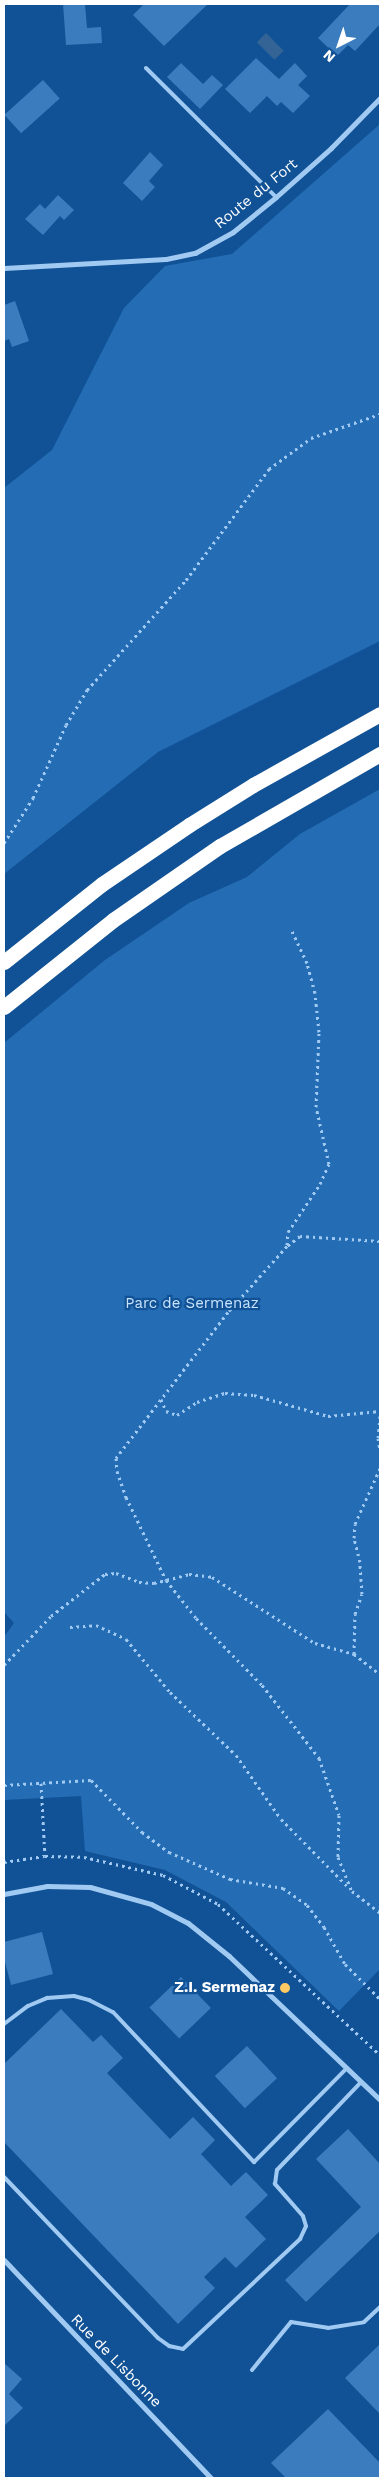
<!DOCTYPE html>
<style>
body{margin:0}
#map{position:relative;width:384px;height:2482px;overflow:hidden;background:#115296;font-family:"Work Sans",sans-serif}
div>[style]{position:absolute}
.green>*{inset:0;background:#246db5}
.water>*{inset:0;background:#346495;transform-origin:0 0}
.building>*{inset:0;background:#3a7cbe;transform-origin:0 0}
.path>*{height:3px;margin-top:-1.5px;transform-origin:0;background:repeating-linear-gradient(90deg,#a1caf3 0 2.5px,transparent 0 6.5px)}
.service>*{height:4px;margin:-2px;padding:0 2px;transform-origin:2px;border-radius:2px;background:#a1caf3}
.minor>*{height:5px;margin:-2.5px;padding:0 2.5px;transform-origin:2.5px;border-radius:2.5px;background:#a1caf3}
.motorway>*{height:15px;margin:-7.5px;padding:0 7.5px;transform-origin:7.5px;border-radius:7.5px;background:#fff}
.dots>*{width:14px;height:14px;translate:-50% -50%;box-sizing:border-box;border:2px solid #115296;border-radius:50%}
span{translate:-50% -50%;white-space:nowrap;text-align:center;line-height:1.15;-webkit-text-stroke:4.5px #115296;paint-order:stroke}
.street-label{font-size:15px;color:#fff}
.park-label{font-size:15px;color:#c8e3fd}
.poi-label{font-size:15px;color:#fff;font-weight:700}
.right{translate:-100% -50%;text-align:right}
.frame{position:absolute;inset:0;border:5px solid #fff;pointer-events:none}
.north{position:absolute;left:314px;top:20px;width:50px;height:50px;-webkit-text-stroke:4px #115296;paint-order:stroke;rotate:221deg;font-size:14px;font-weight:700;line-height:20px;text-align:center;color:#fff}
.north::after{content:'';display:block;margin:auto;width:18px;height:22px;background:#fff;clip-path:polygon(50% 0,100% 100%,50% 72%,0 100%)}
</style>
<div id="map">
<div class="green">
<i style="clip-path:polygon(380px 124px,380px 641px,158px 752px,4px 874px,4px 488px,52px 450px,124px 308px,165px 266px,232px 254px)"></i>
<i style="clip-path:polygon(380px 789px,380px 1969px,339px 2011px,226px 1902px,165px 1870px,85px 1851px,81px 1796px,4px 1800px,4px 1637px,14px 1623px,4px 1612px,4px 1043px,105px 960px,189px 903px,247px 877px,300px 834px)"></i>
</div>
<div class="water">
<i style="left:266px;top:33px;width:25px;height:13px;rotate:45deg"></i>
</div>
<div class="building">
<i style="clip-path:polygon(63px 4px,85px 4px,87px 28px,101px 27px,102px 43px,66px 45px)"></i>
<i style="clip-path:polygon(144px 4px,208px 4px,164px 46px,133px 15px)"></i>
<i style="clip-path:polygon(350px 4px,380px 4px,380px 24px,355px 51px,348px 45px,337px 56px,318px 38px)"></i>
<i style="clip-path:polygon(256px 58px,279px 79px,295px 63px,307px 76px,298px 85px,310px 96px,293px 113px,281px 102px,277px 106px,267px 96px,250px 113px,225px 89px)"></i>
<i style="clip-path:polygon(181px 63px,203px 84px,212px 75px,223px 85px,200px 109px,167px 77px)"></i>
<i style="left:43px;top:80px;width:25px;height:52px;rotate:48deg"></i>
<i style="clip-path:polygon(150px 152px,163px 165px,149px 181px,155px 187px,142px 201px,123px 183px)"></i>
<i style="clip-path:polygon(58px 195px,74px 210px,64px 220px,60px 216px,43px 235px,25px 219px,40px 204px,45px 209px)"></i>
<i style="clip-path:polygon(15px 301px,29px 341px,12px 347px,9px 339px,4px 341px,4px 305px)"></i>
<i style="clip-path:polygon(42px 1932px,53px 1974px,11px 1985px,4px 1958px,4px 1942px)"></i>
<i style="left:181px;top:1977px;width:43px;height:44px;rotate:46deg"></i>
<i style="clip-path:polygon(61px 2009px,93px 2042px,101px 2035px,123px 2058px,107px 2073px,170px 2139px,193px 2117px,215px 2140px,201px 2154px,231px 2186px,246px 2172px,268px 2195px,245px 2217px,266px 2239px,236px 2268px,225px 2257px,204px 2277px,215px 2288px,178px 2324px,4px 2142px,4px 2064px)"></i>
<i style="left:247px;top:2046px;width:44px;height:44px;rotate:47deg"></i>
<i style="clip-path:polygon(348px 2129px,380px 2164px,380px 2231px,306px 2302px,285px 2280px,361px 2207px,316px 2159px)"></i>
<i style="clip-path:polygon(380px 2344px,380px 2414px,345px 2378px)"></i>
<i style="clip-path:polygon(4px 2363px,22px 2379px,9px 2394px,23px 2408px,4px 2426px)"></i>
<i style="clip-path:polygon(328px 2409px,380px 2463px,380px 2478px,286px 2478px,271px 2463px)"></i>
</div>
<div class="path">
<i style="left:4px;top:843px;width:54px;rotate:-57.2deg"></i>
<i style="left:33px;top:798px;width:80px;rotate:-65.7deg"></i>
<i style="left:66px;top:725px;width:41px;rotate:-59deg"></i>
<i style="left:87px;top:690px;width:148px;rotate:-48deg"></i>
<i style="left:186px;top:580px;width:139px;rotate:-53.2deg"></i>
<i style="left:269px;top:469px;width:52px;rotate:-36.4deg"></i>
<i style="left:311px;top:438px;width:73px;rotate:-19.2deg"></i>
<i style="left:380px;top:1241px;width:80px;rotate:-176.4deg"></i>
<i style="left:300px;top:1236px;width:16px;rotate:142deg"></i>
<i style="left:287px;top:1246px;width:89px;rotate:131.8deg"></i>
<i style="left:228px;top:1312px;width:184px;rotate:127.5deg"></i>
<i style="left:116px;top:1458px;width:13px;rotate:86deg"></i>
<i style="left:117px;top:1471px;width:28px;rotate:71deg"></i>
<i style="left:126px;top:1497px;width:92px;rotate:64.3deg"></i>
<i style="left:166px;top:1580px;width:48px;rotate:51.7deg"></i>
<i style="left:196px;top:1618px;width:94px;rotate:45.4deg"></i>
<i style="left:262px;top:1685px;width:93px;rotate:52deg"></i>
<i style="left:319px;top:1758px;width:60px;rotate:70.7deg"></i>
<i style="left:339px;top:1815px;width:42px;rotate:91.4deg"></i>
<i style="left:338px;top:1857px;width:37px;rotate:68deg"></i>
<i style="left:352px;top:1891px;width:36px;rotate:38deg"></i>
<i style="left:287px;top:1245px;width:13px;rotate:-86deg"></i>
<i style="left:288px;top:1232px;width:58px;rotate:-56.3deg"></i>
<i style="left:320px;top:1184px;width:22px;rotate:-66deg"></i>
<i style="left:329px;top:1164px;width:58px;rotate:-102.8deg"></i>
<i style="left:316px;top:1107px;width:75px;rotate:-87.7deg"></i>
<i style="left:319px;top:1032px;width:39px;rotate:-96deg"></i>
<i style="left:315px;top:993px;width:31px;rotate:-105deg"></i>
<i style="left:307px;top:963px;width:38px;rotate:-115deg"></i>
<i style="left:161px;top:1399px;width:13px;rotate:67deg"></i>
<i style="left:166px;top:1411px;width:12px;rotate:20deg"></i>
<i style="left:177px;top:1415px;width:24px;rotate:-33deg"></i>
<i style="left:197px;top:1402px;width:29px;rotate:-18deg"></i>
<i style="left:225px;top:1393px;width:29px;rotate:4deg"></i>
<i style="left:254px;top:1395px;width:77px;rotate:15.8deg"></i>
<i style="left:328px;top:1416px;width:52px;rotate:-5.5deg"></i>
<i style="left:380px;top:1416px;width:22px;rotate:95deg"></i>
<i style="left:378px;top:1438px;width:12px;rotate:81deg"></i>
<i style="left:70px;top:1627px;width:26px;rotate:-4deg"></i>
<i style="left:96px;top:1625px;width:33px;rotate:25deg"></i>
<i style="left:126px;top:1639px;width:69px;rotate:50.3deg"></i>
<i style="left:170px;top:1692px;width:91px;rotate:43.7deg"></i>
<i style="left:236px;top:1755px;width:78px;rotate:54.9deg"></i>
<i style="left:281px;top:1819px;width:98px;rotate:45.4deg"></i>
<i style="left:354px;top:1654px;width:40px;rotate:-88.6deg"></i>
<i style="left:355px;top:1614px;width:21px;rotate:-71deg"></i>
<i style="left:362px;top:1594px;width:32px;rotate:-94deg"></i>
<i style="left:360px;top:1562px;width:25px;rotate:-104deg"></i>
<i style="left:354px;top:1538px;width:14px;rotate:-86deg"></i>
<i style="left:355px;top:1524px;width:61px;rotate:-65.9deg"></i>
<i style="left:4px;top:1665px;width:68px;rotate:-46.2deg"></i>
<i style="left:51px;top:1616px;width:68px;rotate:-37.9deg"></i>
<i style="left:105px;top:1574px;width:11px;rotate:-5deg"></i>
<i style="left:116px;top:1573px;width:25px;rotate:21deg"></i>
<i style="left:139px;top:1582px;width:15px;rotate:4deg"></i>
<i style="left:154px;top:1583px;width:36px;rotate:-14deg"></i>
<i style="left:189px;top:1574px;width:23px;rotate:7deg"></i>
<i style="left:212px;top:1577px;width:122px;rotate:32.7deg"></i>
<i style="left:315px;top:1643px;width:41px;rotate:15.8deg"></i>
<i style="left:354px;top:1654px;width:33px;rotate:38deg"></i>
<i style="left:41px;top:1783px;width:73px;rotate:86.9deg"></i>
<i style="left:4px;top:1785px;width:87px;rotate:-3.3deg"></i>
<i style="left:91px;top:1780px;width:73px;rotate:45.6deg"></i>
<i style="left:142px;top:1832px;width:34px;rotate:37deg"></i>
<i style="left:169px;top:1852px;width:67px;rotate:23.9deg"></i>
<i style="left:230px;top:1879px;width:54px;rotate:9.6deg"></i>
<i style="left:283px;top:1888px;width:29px;rotate:35deg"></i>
<i style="left:307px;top:1905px;width:28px;rotate:52deg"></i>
<i style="left:324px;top:1927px;width:43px;rotate:60.4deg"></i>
<i style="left:345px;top:1964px;width:49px;rotate:45deg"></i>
<i style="left:4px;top:1862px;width:41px;rotate:-8.3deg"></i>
<i style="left:45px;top:1856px;width:39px;rotate:1deg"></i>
<i style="left:84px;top:1857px;width:81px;rotate:12.8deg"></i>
<i style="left:163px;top:1875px;width:62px;rotate:27.8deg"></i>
<i style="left:218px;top:1904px;width:221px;rotate:43deg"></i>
</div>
<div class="service">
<i style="left:146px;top:68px;width:183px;rotate:44.8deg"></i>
<i style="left:4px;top:2024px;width:30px;rotate:-37deg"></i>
<i style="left:28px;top:2006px;width:21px;rotate:-23deg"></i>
<i style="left:47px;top:1998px;width:27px;rotate:-4deg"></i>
<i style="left:74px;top:1996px;width:16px;rotate:15deg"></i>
<i style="left:89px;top:2000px;width:27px;rotate:27deg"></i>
<i style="left:113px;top:2012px;width:206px;rotate:46.8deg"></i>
<i style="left:254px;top:2162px;width:132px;rotate:-45.3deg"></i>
<i style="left:4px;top:2177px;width:223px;rotate:46.3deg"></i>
<i style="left:158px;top:2338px;width:14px;rotate:36deg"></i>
<i style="left:169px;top:2346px;width:14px;rotate:12deg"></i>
<i style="left:183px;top:2349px;width:161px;rotate:-43.2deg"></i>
<i style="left:300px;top:2239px;width:14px;rotate:-65deg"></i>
<i style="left:306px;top:2226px;width:10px;rotate:-107deg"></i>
<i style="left:303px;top:2216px;width:43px;rotate:-131.2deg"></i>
<i style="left:275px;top:2184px;width:14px;rotate:-82deg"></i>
<i style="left:277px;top:2170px;width:122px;rotate:-46.3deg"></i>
<i style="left:252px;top:2370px;width:62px;rotate:-50.9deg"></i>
<i style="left:291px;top:2322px;width:37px;rotate:9deg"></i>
<i style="left:328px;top:2328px;width:36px;rotate:-9deg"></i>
<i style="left:364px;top:2322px;width:22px;rotate:-43deg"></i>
</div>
<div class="minor">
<i style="left:4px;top:268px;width:162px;rotate:-3.2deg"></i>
<i style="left:166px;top:259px;width:30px;rotate:-12deg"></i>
<i style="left:195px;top:253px;width:43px;rotate:-28.9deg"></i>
<i style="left:233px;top:232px;width:55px;rotate:-39.1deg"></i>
<i style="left:276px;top:197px;width:74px;rotate:-41.7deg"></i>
<i style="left:331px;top:148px;width:70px;rotate:-45.6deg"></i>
<i style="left:4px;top:1894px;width:44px;rotate:-10.5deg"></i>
<i style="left:47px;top:1886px;width:43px;rotate:1.3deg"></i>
<i style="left:90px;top:1887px;width:63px;rotate:15.6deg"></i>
<i style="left:151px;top:1904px;width:42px;rotate:27.2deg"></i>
<i style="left:188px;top:1923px;width:53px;rotate:38.8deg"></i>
<i style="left:229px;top:1956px;width:209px;rotate:43.6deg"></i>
<i style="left:4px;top:2260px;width:301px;rotate:46.5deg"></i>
</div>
<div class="motorway">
<i style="left:4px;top:962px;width:125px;rotate:-38.5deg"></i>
<i style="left:102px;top:884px;width:105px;rotate:-34.1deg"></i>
<i style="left:189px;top:825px;width:75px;rotate:-32deg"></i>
<i style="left:253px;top:785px;width:145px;rotate:-29.2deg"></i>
<i style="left:4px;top:1007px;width:139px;rotate:-38.6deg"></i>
<i style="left:113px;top:920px;width:130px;rotate:-34.7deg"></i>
<i style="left:220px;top:846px;width:185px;rotate:-29.9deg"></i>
</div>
<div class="dots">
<i style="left:285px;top:1988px;background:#ffca63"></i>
</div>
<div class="street-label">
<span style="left:256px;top:194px;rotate:-39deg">Route du Fort</span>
<span style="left:116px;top:2361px;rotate:46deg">Rue de Lisbonne</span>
</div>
<div class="park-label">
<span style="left:192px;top:1304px">Parc de Sermenaz</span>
</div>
<div class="poi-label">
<span class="right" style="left:275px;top:1988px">Z.I. Sermenaz</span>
</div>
<div class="frame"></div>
<div class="north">N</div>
</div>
